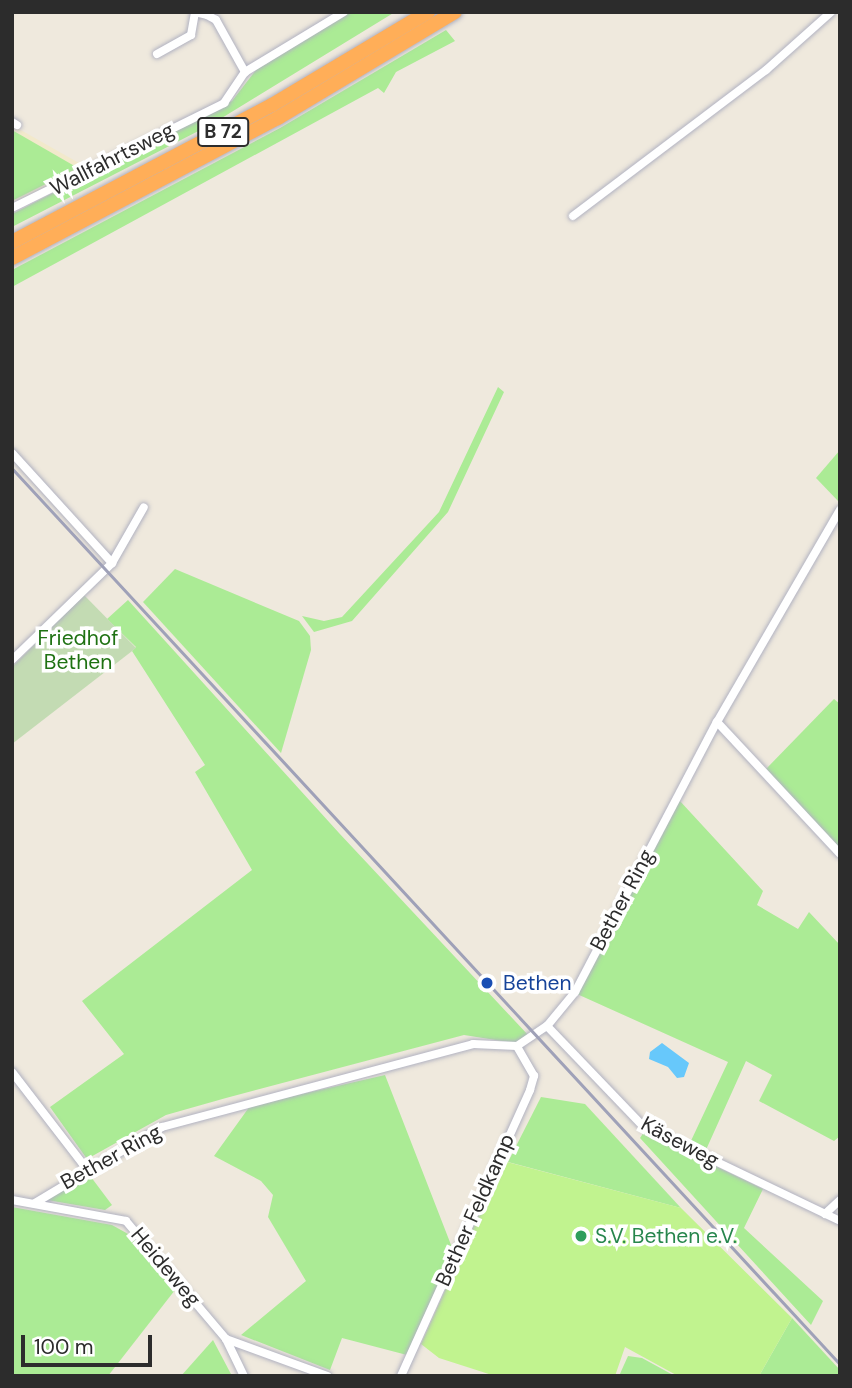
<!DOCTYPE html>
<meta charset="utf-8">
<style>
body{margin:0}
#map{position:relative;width:852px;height:1388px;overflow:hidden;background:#efe9dd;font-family:"DM Sans",sans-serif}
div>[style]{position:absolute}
.education>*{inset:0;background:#f2e9cb}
.green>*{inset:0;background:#abeb95}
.cemetery>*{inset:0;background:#c3dbb3}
.pitch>*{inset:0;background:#c1f38f}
.water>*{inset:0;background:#67c8fb}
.stream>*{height:2.5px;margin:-1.25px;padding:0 1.25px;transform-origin:1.25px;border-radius:1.25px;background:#67c8fb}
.roads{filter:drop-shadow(0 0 2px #b1b2c1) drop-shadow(0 0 2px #b1b2c1)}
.street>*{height:8px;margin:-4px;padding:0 4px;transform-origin:4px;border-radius:4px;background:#fff}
.highway>*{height:14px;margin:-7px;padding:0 7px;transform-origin:7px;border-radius:7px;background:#ffae58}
.rail>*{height:2.5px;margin:-1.25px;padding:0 1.25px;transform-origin:1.25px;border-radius:1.25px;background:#9fa1b8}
.dots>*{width:19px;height:19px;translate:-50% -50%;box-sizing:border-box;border:4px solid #fff;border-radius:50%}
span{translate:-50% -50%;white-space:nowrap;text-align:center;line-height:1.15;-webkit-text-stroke:7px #fff;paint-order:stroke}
.shield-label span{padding:2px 5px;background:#fff;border:2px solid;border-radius:5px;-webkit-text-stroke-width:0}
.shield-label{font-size:19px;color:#2c2c2c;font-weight:700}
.street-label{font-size:21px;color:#2c2c2c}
.park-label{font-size:21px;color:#1f7213}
.transit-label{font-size:21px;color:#164399}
.left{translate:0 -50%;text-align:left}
.leisure-label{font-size:21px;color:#27864d}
.frame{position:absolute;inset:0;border:14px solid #2c2c2c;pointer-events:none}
.scale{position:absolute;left:21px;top:1335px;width:131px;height:32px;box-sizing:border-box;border:4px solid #2c2c2c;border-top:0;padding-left:9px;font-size:21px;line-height:24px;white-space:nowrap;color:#2c2c2c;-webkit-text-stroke:5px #fff;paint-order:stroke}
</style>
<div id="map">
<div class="education">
<i style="clip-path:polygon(12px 125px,86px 167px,12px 203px)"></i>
</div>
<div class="green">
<i style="clip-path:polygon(349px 12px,395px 12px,212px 124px,12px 227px,12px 214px,232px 101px,256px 70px)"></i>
<i style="clip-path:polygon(446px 30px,455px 41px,396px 72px,384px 93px,378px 88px,12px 287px,12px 270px,280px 128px)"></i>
<i style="clip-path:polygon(12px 130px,78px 168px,12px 201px)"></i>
<i style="clip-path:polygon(498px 387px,504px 392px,448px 512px,352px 621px,314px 632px,302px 616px,324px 621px,342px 617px,439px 512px)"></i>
<i style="clip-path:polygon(840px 450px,840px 500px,839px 502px,816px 478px)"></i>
<i style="clip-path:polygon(175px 569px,299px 621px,310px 636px,311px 650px,281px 753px,143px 602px)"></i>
<i style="clip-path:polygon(128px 600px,339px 833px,529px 1036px,515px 1043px,464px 1035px,226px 1098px,166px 1115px,87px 1159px,50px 1107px,124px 1054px,82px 1001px,252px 870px,195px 772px,205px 765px,132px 651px,136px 647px,107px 619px)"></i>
<i style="clip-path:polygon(834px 699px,840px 704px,840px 848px,766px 769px)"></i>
<i style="clip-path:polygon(679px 800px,763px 891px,757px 905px,798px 929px,809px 912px,840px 945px,840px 1136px,834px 1141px,759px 1101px,772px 1075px,746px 1061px,705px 1152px,689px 1145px,728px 1062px,577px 994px)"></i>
<i style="clip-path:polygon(385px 1075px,453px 1250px,407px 1355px,342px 1338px,330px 1370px,241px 1335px,306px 1281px,268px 1217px,273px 1195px,261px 1181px,214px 1156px,250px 1106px)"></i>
<i style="clip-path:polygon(541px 1097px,585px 1104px,681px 1208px,508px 1162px)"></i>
<i style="clip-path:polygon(644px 1132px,763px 1189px,744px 1228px,823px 1301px,811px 1325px,640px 1138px)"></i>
<i style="clip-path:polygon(88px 1173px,112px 1205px,105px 1210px,47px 1200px)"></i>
<i style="clip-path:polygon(12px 1207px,112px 1225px,130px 1235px,175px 1290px,108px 1376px,12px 1376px)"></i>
<i style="clip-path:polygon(792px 1318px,840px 1370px,840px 1376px,759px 1376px)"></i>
<i style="clip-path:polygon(213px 1340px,232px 1376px,181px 1376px)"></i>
<i style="clip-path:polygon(628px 1356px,642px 1358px,675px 1376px,619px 1376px)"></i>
</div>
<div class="cemetery">
<i style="clip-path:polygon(84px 595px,136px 648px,12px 744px,12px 667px)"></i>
</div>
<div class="pitch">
<i style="clip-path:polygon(503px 1161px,681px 1208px,792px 1318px,759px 1376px,678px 1376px,625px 1347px,615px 1376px,495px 1376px,439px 1358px,421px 1344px)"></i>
</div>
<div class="water">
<i style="clip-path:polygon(662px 1043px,689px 1063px,684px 1077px,677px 1078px,668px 1067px,649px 1059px,650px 1052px)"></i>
</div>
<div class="stream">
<i style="left:761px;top:1375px;width:2px;rotate:27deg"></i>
</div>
<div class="roads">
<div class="street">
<i style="left:157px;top:54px;width:39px;rotate:-29deg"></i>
<i style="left:191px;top:35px;width:23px;rotate:-80deg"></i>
<i style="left:195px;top:12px;width:12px;rotate:14deg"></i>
<i style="left:207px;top:15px;width:10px;rotate:29deg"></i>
<i style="left:216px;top:20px;width:60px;rotate:60.9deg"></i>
<i style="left:12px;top:122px;width:6px;rotate:31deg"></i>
<i style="left:12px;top:208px;width:237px;rotate:-26.3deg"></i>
<i style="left:224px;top:103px;width:37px;rotate:-56deg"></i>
<i style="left:245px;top:72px;width:116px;rotate:-31.2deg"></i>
<i style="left:573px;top:216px;width:242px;rotate:-37.1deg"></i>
<i style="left:766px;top:70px;width:87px;rotate:-41.7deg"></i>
<i style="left:12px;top:453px;width:149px;rotate:47.7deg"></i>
<i style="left:12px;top:660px;width:139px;rotate:-44.1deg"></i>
<i style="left:112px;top:563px;width:64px;rotate:-60.3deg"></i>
<i style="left:717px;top:722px;width:180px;rotate:47deg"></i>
<i style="left:547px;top:1026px;width:140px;rotate:46.2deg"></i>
<i style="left:644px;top:1127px;width:217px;rotate:25.6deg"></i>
<i style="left:12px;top:1072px;width:121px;rotate:52.4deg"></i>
<i style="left:12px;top:1200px;width:116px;rotate:10.4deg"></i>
<i style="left:126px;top:1221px;width:155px;rotate:49.7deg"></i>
<i style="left:226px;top:1339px;width:41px;rotate:64.1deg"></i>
<i style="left:35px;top:1203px;width:148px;rotate:-30.9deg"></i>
<i style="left:162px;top:1127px;width:322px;rotate:-14.9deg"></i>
<i style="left:473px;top:1044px;width:44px;rotate:2.6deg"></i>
<i style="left:517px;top:1046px;width:36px;rotate:-34deg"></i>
<i style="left:547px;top:1026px;width:44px;rotate:-50.5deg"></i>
<i style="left:575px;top:992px;width:305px;rotate:-62.3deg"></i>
<i style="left:717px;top:722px;width:245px;rotate:-59.9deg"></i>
<i style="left:825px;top:1214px;width:21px;rotate:-43deg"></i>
<i style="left:226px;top:1339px;width:108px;rotate:20.1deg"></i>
<i style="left:401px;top:1376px;width:314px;rotate:-65.7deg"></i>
<i style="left:530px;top:1090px;width:15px;rotate:-74deg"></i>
<i style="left:534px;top:1076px;width:34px;rotate:-120deg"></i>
</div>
<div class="highway">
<i style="left:12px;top:242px;width:294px;rotate:-27.8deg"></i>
<i style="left:272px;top:105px;width:182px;rotate:-30.8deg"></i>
<i style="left:12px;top:258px;width:301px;rotate:-27.8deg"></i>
<i style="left:278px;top:118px;width:206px;rotate:-30.9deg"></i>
</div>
</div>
<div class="rail">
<i style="left:12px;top:468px;width:1220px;rotate:47.26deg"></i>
</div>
<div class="dots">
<i style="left:487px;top:983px;background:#1a4fb4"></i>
<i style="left:581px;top:1236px;background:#2e9e5b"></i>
</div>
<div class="shield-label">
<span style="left:223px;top:132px">B 72</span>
</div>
<div class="street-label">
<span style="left:112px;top:159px;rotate:-27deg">Wallfahrtsweg</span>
<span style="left:622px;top:900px;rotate:-62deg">Bether Ring</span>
<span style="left:680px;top:1142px;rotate:28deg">Käseweg</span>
<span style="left:111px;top:1157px;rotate:-29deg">Bether Ring</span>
<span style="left:475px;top:1210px;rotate:-66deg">Bether Feldkamp</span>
<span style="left:166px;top:1267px;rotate:50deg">Heideweg</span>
</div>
<div class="park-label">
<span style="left:78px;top:650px">Friedhof<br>Bethen</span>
</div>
<div class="transit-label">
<span class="left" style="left:503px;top:983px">Bethen</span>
</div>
<div class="leisure-label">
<span class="left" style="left:595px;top:1236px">S.V. Bethen e.V.</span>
</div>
<div class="frame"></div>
<div class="scale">100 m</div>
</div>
